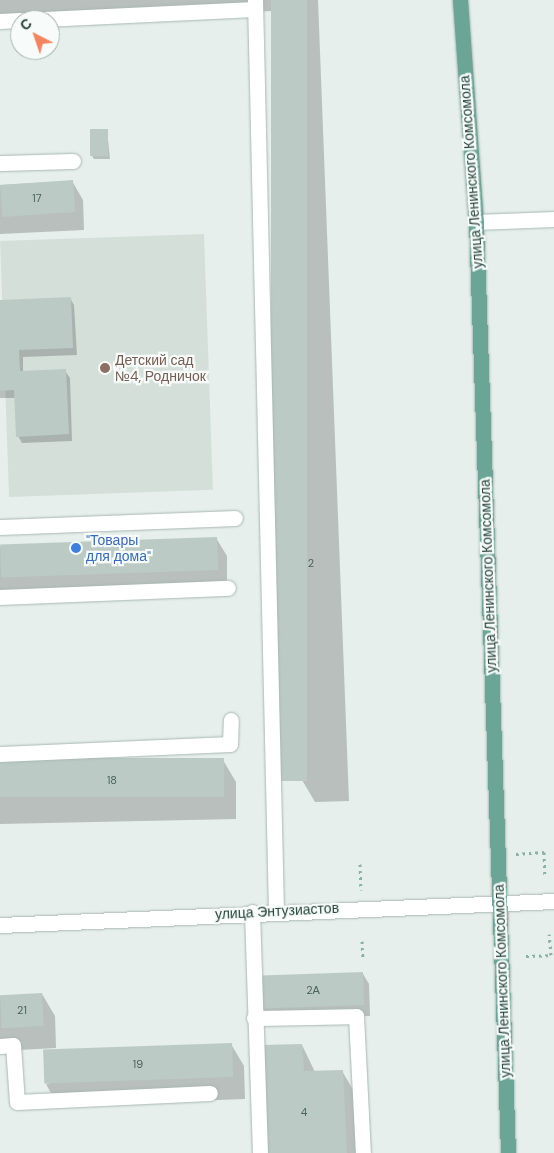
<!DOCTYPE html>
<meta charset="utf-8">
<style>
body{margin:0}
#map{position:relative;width:554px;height:1153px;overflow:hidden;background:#e6efeb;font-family:"DM Sans",sans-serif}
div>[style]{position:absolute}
.built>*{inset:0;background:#d4dfda;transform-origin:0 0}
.shadow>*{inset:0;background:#0003}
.building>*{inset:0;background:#bbcac4;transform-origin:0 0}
.path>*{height:3px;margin-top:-1.5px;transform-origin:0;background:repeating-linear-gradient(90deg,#86b3a5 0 2.5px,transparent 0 6.5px)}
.roads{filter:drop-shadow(0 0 1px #a8b8b2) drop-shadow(0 0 1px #a8b8b2)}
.minor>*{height:15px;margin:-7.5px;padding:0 7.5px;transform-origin:7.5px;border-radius:7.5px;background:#fff}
.major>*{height:15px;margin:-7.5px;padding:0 7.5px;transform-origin:7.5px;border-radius:7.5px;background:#6aa596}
.dots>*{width:14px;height:14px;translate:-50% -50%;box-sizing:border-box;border:2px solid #f7fbf9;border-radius:50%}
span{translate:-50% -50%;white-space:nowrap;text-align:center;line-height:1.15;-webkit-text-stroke:4.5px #f7fbf9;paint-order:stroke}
.number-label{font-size:11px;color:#4a645c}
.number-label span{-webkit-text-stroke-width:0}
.street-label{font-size:14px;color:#24423a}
.education-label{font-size:14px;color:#785e54}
.left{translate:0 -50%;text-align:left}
.shop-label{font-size:14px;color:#366cbe}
.north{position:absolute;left:10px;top:10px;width:50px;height:50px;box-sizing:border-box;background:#f7fbf9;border:1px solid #a3b1ad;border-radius:50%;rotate:319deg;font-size:14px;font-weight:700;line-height:20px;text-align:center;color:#24423a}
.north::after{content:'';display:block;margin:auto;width:18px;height:22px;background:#f4845f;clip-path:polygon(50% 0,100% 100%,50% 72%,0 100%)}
</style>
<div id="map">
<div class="built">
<i style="left:204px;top:234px;width:256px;height:204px;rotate:88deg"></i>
</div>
<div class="shadow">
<i style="clip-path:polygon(0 0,318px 0,349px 801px,315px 802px,302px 780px,272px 11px,0 22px)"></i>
<i style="clip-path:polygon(107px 130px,110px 159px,94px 159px,92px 156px)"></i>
<i style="clip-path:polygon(72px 181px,83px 200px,84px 230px,0 234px,0 185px)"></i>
<i style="clip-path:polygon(70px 298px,74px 305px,77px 355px,23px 357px,23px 372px,65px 371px,70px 378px,72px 441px,22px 443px,18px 436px,16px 398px,0 398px,0 338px)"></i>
<i style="clip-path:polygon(216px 538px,227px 556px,227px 588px,0 598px,0 547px)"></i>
<i style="clip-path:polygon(223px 760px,236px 782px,236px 819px,0 824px,0 765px)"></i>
<i style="clip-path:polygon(363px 974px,369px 984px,370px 1016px,269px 1019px,263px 1008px)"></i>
<i style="clip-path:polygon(42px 994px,55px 1016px,56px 1048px,0 1051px,0 996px)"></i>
<i style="clip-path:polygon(231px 1044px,244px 1066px,245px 1099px,58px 1106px,46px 1084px)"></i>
<i style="clip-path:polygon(302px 1045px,315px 1072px,342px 1071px,355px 1093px,358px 1153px,267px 1153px)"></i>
</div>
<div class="building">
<i style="left:271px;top:0;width:36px;height:781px"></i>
<i style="left:90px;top:129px;width:18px;height:27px"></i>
<i style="left:73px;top:180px;width:32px;height:73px;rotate:86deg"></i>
<i style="clip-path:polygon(71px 297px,73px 348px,19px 350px,20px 371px,66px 369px,69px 434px,16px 437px,14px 390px,0 391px,0 300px)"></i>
<i style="left:217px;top:537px;width:33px;height:217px;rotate:88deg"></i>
<i style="left:224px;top:758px;width:39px;height:224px;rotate:90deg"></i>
<i style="left:363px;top:972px;width:33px;height:102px;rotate:88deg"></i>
<i style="left:42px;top:993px;width:33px;height:42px;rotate:87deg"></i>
<i style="left:232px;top:1043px;width:34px;height:189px;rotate:88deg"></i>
<i style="clip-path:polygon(302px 1044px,304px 1071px,343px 1070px,347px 1153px,266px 1153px,261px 1045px)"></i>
</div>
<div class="path">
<i style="left:516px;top:854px;width:28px;rotate:-4deg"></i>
<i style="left:544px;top:852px;width:23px;rotate:88deg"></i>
<i style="left:360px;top:864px;width:26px;rotate:88deg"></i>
<i style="left:362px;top:941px;width:19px;rotate:87deg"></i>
<i style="left:526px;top:956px;width:25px;rotate:-2deg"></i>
<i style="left:551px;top:955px;width:21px;rotate:-95deg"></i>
</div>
<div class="roads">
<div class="minor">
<i style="left:255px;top:0;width:910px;rotate:88.68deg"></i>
<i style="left:23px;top:20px;width:232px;rotate:-2.7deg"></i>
<i style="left:0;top:21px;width:20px;rotate:-3deg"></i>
<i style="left:0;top:163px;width:73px;rotate:-1.6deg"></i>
<i style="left:476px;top:222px;width:78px;rotate:-2.2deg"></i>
<i style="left:0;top:527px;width:235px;rotate:-2.2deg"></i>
<i style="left:0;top:597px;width:228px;rotate:-2.3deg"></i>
<i style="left:0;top:754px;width:230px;rotate:-2.5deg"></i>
<i style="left:230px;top:744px;width:24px;rotate:-88deg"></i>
<i style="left:252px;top:912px;width:241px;rotate:88.1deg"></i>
<i style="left:0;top:925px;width:555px;rotate:-2.48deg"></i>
<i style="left:254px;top:1018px;width:102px;rotate:-1.1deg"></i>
<i style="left:356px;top:1016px;width:137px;rotate:87.1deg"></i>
<i style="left:0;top:1046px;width:13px;rotate:-4deg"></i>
<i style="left:13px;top:1045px;width:57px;rotate:86deg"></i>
<i style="left:17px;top:1102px;width:193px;rotate:-2.7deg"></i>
</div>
<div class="major">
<i style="left:460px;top:0;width:223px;rotate:85.9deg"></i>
<i style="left:476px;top:222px;width:932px;rotate:88.03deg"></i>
</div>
</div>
<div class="dots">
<i style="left:105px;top:368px;background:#8d6e63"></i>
<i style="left:76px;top:548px;background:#3f7fe0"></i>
</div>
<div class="number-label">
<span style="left:37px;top:198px">17</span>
<span style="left:311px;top:563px">2</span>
<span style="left:112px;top:780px">18</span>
<span style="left:313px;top:990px">2А</span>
<span style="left:22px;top:1010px">21</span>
<span style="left:138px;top:1064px">19</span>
<span style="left:304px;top:1112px">4</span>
</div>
<div class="street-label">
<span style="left:471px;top:172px;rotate:-94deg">улица Ленинского Комсомола</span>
<span style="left:488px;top:576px;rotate:-92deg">улица Ленинского Комсомола</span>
<span style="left:277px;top:911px;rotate:-3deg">улица Энтузиастов</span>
<span style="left:502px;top:981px;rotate:-92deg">улица Ленинского Комсомола</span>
</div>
<div class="education-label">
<span class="left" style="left:115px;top:368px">Детский сад<br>№4, Родничок</span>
</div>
<div class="shop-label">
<span class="left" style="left:86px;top:548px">"Товары<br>для дома"</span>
</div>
<div class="north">С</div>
</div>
